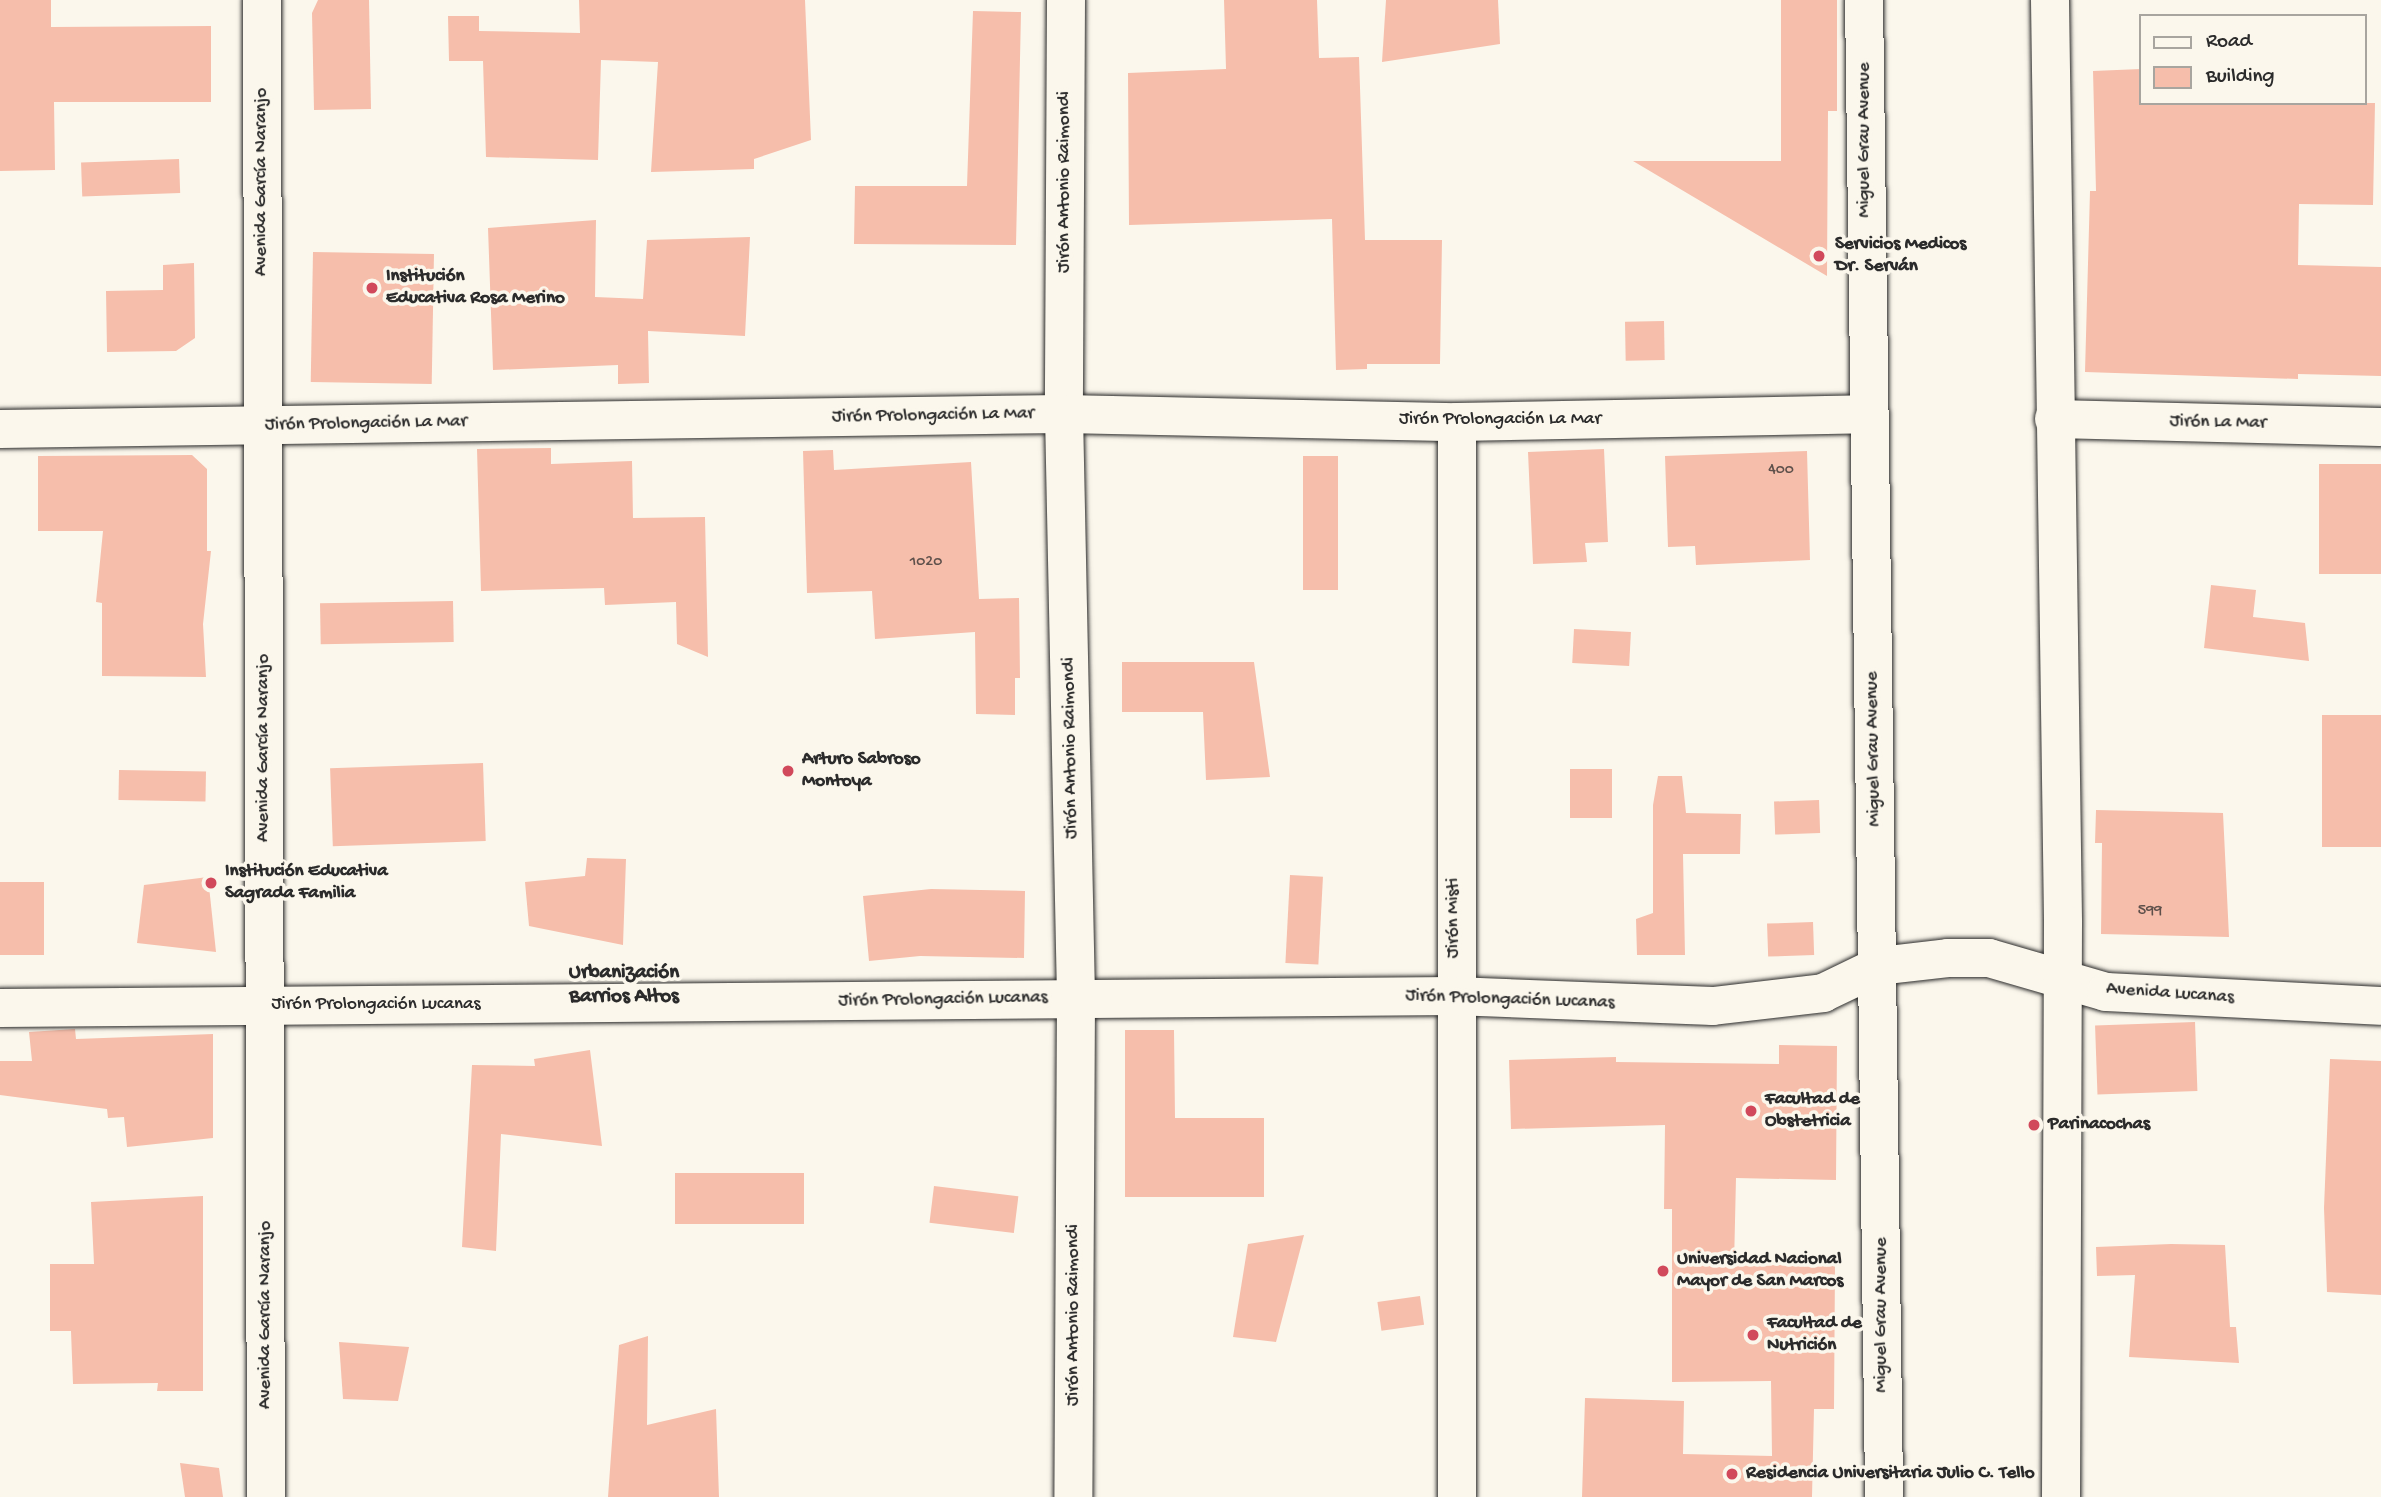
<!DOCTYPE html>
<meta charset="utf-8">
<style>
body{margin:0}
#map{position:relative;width:2381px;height:1497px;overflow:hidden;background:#fbf7ec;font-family:"Gochi Hand",sans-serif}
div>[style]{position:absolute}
.building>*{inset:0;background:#f6beab;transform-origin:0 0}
.roads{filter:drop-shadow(0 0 2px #2b2b2b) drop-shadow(0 0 2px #2b2b2b)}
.street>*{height:38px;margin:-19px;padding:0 19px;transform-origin:19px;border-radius:19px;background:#fbf7ec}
.secondary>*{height:38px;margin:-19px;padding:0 19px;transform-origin:19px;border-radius:19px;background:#fbf7ec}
.primary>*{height:38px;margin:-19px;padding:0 19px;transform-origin:19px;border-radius:19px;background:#fbf7ec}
.dots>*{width:19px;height:19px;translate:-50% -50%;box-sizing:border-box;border:4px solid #fbf7ec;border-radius:50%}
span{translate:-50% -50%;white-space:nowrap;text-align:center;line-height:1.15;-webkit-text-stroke:7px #fbf7ec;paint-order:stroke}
.number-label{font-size:16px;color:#5e504b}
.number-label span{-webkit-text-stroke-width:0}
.street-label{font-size:19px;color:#2b2b2b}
.poi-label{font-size:19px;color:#2b2b2b;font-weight:700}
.left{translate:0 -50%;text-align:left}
.neighbourhood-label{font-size:21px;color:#2b2b2b;font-weight:700}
.legend{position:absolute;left:2139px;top:14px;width:228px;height:91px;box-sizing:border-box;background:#fbf7ec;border:2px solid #a8a59f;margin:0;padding:9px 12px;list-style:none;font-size:21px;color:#2b2b2b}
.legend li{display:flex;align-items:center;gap:14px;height:35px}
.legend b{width:35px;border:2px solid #a8a59f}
</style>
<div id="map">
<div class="building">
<i style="clip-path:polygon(0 0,51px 0,51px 27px,211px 26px,211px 102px,54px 102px,55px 170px,0 171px)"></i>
<i style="clip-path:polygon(318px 0,369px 0,371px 109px,314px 110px,312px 13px)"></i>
<i style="clip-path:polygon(579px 0,805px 0,811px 140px,754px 159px,754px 169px,651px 172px,658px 62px,601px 60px,598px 160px,486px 157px,483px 61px,449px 61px,448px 16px,479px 16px,479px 31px,580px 33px)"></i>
<i style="clip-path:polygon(1224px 0,1317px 0,1319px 58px,1359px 57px,1365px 240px,1442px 240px,1440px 364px,1367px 364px,1367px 369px,1336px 370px,1332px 219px,1129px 225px,1128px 73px,1226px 69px)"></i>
<i style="clip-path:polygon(1386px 0,1498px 0,1500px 44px,1382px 62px)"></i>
<i style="clip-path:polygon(1781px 0,1837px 0,1837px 111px,1828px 111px,1827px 276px,1633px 161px,1781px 161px)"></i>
<i style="clip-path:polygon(973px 11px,1021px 12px,1016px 245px,854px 244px,855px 186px,967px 186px)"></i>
<i style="clip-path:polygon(2141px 69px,2141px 103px,2375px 103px,2373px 205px,2299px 204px,2298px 265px,2381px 267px,2381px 376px,2298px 374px,2298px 379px,2085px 372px,2090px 191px,2096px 191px,2093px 71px)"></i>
<i style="left:179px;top:159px;width:34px;height:98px;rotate:88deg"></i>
<i style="clip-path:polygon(596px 220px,595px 297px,643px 299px,647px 240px,750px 237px,745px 336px,648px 331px,649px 383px,618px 384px,618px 365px,493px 370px,488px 228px)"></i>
<i style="left:313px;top:252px;width:121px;height:130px;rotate:1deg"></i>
<i style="clip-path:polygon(194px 263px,195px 338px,176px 351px,107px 352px,106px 291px,163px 290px,163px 265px)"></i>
<i style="left:1664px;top:321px;width:39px;height:39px;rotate:89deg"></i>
<i style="clip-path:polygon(551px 448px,551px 464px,632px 461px,633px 518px,705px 517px,708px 657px,677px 644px,676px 602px,605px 605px,604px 588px,481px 591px,477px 449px)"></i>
<i style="clip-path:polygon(1604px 449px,1608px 542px,1585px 543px,1587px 562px,1533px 564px,1528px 452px)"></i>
<i style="clip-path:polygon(833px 450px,834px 470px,971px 462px,979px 599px,1019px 598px,1020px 678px,1015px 678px,1015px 715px,976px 714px,975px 632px,875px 639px,872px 591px,807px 593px,803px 451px)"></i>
<i style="clip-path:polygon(1807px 451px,1810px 560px,1696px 565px,1695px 546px,1668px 547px,1665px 456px)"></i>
<i style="clip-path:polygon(192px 455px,207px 469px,207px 551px,211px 551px,203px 624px,206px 677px,102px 676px,102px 603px,96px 602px,103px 531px,38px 531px,38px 456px)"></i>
<i style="left:1303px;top:456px;width:35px;height:134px"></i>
<i style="left:2381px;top:464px;width:110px;height:62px;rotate:90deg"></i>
<i style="clip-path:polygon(2211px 585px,2256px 590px,2253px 617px,2305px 623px,2309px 661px,2204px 648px)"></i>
<i style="left:453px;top:601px;width:41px;height:133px;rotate:89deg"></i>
<i style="left:1574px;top:629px;width:57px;height:34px;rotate:3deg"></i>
<i style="clip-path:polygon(1122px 662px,1254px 662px,1270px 777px,1206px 780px,1203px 712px,1122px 712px)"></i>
<i style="left:2381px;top:715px;width:132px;height:59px;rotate:90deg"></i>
<i style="left:483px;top:763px;width:78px;height:153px;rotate:88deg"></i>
<i style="left:1570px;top:769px;width:42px;height:49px"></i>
<i style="left:119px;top:770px;width:87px;height:30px;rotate:1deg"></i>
<i style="clip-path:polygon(1658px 776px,1682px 776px,1686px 813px,1741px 814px,1740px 854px,1683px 854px,1685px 955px,1637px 955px,1636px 919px,1653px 913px,1653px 805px)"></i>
<i style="left:1819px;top:800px;width:33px;height:45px;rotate:88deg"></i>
<i style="clip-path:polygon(2096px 810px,2223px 813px,2229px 937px,2101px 934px,2102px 843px,2095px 843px)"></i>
<i style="clip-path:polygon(587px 858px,626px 859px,623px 945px,529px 926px,525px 882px,585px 876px)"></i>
<i style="left:1290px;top:875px;width:33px;height:88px;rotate:3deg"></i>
<i style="clip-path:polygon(208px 877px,216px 952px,137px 943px,144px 885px)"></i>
<i style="left:44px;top:882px;width:73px;height:44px;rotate:90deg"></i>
<i style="clip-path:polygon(931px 889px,1025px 891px,1024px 958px,920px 956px,869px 961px,863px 896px)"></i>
<i style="left:1813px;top:922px;width:33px;height:46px;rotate:88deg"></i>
<i style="left:2195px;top:1022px;width:69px;height:100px;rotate:88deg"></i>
<i style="clip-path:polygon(75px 1029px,76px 1039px,213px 1034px,213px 1138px,127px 1147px,124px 1117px,108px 1118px,107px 1109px,0 1095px,0 1061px,32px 1061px,29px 1032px)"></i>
<i style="clip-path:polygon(1125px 1030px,1174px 1030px,1175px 1118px,1264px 1118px,1264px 1197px,1125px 1197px)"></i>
<i style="clip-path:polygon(1779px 1045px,1837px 1046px,1836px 1180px,1736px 1178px,1734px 1265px,1835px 1265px,1834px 1409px,1814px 1409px,1812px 1497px,1582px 1497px,1585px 1398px,1684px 1401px,1683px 1454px,1772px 1456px,1771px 1381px,1672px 1382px,1672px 1209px,1664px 1209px,1665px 1125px,1511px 1129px,1509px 1060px,1616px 1057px,1616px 1062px,1779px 1064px)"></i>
<i style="clip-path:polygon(590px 1050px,602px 1146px,501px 1134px,496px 1251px,462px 1247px,472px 1065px,535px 1066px,534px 1059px)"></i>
<i style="clip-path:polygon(2330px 1059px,2381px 1061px,2381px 1295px,2327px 1292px,2324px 1208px)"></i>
<i style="left:675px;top:1173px;width:129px;height:51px"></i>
<i style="left:934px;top:1186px;width:85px;height:37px;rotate:7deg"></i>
<i style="clip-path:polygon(203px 1196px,203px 1391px,157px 1391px,158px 1383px,73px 1384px,71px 1331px,50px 1331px,50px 1264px,94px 1264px,91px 1202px)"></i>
<i style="clip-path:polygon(1304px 1235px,1276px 1342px,1233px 1337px,1248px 1244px)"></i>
<i style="clip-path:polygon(2171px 1244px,2225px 1245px,2230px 1327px,2236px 1327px,2239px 1363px,2129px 1357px,2135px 1275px,2097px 1276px,2096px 1247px)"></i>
<i style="left:1420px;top:1296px;width:29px;height:43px;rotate:82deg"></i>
<i style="clip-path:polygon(648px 1336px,647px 1425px,716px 1409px,719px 1497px,608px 1497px,619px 1345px)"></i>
<i style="clip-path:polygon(339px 1342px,409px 1347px,398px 1401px,343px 1399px)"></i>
<i style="clip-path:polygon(180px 1463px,219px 1468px,223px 1497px,185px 1497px)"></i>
</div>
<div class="roads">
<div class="street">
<i style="left:262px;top:0;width:1497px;rotate:89.85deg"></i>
<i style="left:1066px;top:0;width:414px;rotate:90.3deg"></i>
<i style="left:1064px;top:414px;width:585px;rotate:88.82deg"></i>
<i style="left:1076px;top:999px;width:498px;rotate:90.3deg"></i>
<i style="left:2054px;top:419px;width:327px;rotate:1.4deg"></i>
<i style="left:0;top:429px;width:1064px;rotate:-0.81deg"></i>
<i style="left:1064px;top:414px;width:393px;rotate:1.2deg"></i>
<i style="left:1457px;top:422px;width:409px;rotate:-1.1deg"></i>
<i style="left:1457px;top:1497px;width:1075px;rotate:-90deg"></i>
</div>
<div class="secondary">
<i style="left:0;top:1008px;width:1454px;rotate:-0.47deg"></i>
<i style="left:1454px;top:996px;width:259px;rotate:2.2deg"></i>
<i style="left:1713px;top:1006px;width:111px;rotate:-6.7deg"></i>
<i style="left:1823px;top:993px;width:62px;rotate:-25.7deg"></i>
<i style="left:1879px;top:966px;width:69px;rotate:-6.6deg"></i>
<i style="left:1948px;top:958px;width:41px"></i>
<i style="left:1989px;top:958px;width:122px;rotate:16.2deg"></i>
<i style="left:2106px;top:992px;width:275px;rotate:2.9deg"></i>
</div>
<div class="primary">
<i style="left:1864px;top:0;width:1497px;rotate:89.23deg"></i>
<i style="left:2050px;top:0;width:923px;rotate:89.19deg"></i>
<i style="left:2063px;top:923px;width:574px;rotate:90.2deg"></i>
</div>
</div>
<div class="dots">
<i style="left:1819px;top:256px;background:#d1495b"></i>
<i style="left:372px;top:288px;background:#d1495b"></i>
<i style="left:788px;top:771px;background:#d1495b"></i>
<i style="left:211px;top:883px;background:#d1495b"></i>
<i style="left:1751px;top:1111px;background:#d1495b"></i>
<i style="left:2034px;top:1125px;background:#d1495b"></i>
<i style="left:1663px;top:1271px;background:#d1495b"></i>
<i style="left:1753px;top:1335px;background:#d1495b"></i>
<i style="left:1732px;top:1474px;background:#d1495b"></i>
</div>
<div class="number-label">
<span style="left:1781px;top:471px">400</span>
<span style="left:926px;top:563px">1020</span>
<span style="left:2150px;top:912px">599</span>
</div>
<div class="street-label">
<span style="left:1865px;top:140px;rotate:-90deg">Miguel Grau Avenue</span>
<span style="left:262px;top:182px;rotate:-90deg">Avenida García Naranjo</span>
<span style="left:1065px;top:182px;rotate:-90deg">Jirón Antonio Raimondi</span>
<span style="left:933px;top:416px;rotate:-1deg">Jirón Prolongación La Mar</span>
<span style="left:1500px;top:420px">Jirón Prolongación La Mar</span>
<span style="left:2218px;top:423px;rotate:1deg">Jirón La Mar</span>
<span style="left:366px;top:424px;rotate:-1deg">Jirón Prolongación La Mar</span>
<span style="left:264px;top:748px;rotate:-90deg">Avenida García Naranjo</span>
<span style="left:1071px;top:748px;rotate:-91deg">Jirón Antonio Raimondi</span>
<span style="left:1874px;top:749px;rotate:-91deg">Miguel Grau Avenue</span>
<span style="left:1454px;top:918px;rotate:-90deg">Jirón Misti</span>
<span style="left:2170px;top:994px;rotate:4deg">Avenida Lucanas</span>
<span style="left:943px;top:1000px;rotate:-1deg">Jirón Prolongación Lucanas</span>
<span style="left:1510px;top:1000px;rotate:2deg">Jirón Prolongación Lucanas</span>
<span style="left:376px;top:1005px">Jirón Prolongación Lucanas</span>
<span style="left:266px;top:1315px;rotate:-90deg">Avenida García Naranjo</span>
<span style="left:1074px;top:1315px;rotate:-90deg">Jirón Antonio Raimondi</span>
<span style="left:1882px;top:1315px;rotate:-90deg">Miguel Grau Avenue</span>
</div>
<div class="poi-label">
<span class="left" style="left:1835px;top:256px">Servicios Medicos<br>Dr. Serván</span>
<span class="left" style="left:386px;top:288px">Institución<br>Educativa Rosa Merino</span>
<span class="left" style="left:802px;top:771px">Arturo Sabroso<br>Montoya</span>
<span class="left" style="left:225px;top:883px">Institución Educativa<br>Sagrada Familia</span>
<span class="left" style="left:1765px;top:1111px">Facultad de<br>Obstetricia</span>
<span class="left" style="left:2048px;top:1125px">Parinacochas</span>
<span class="left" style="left:1677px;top:1271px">Universidad Nacional<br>Mayor de San Marcos</span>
<span class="left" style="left:1767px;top:1335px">Facultad de<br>Nutrición</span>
<span class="left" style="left:1746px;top:1474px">Residencia Universitaria Julio C. Tello</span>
</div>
<div class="neighbourhood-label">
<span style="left:624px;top:986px">Urbanización<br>Barrios Altos</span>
</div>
<ul class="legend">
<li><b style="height:9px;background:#fbf7ec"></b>Road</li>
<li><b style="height:19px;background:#f6beab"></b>Building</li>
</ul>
</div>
